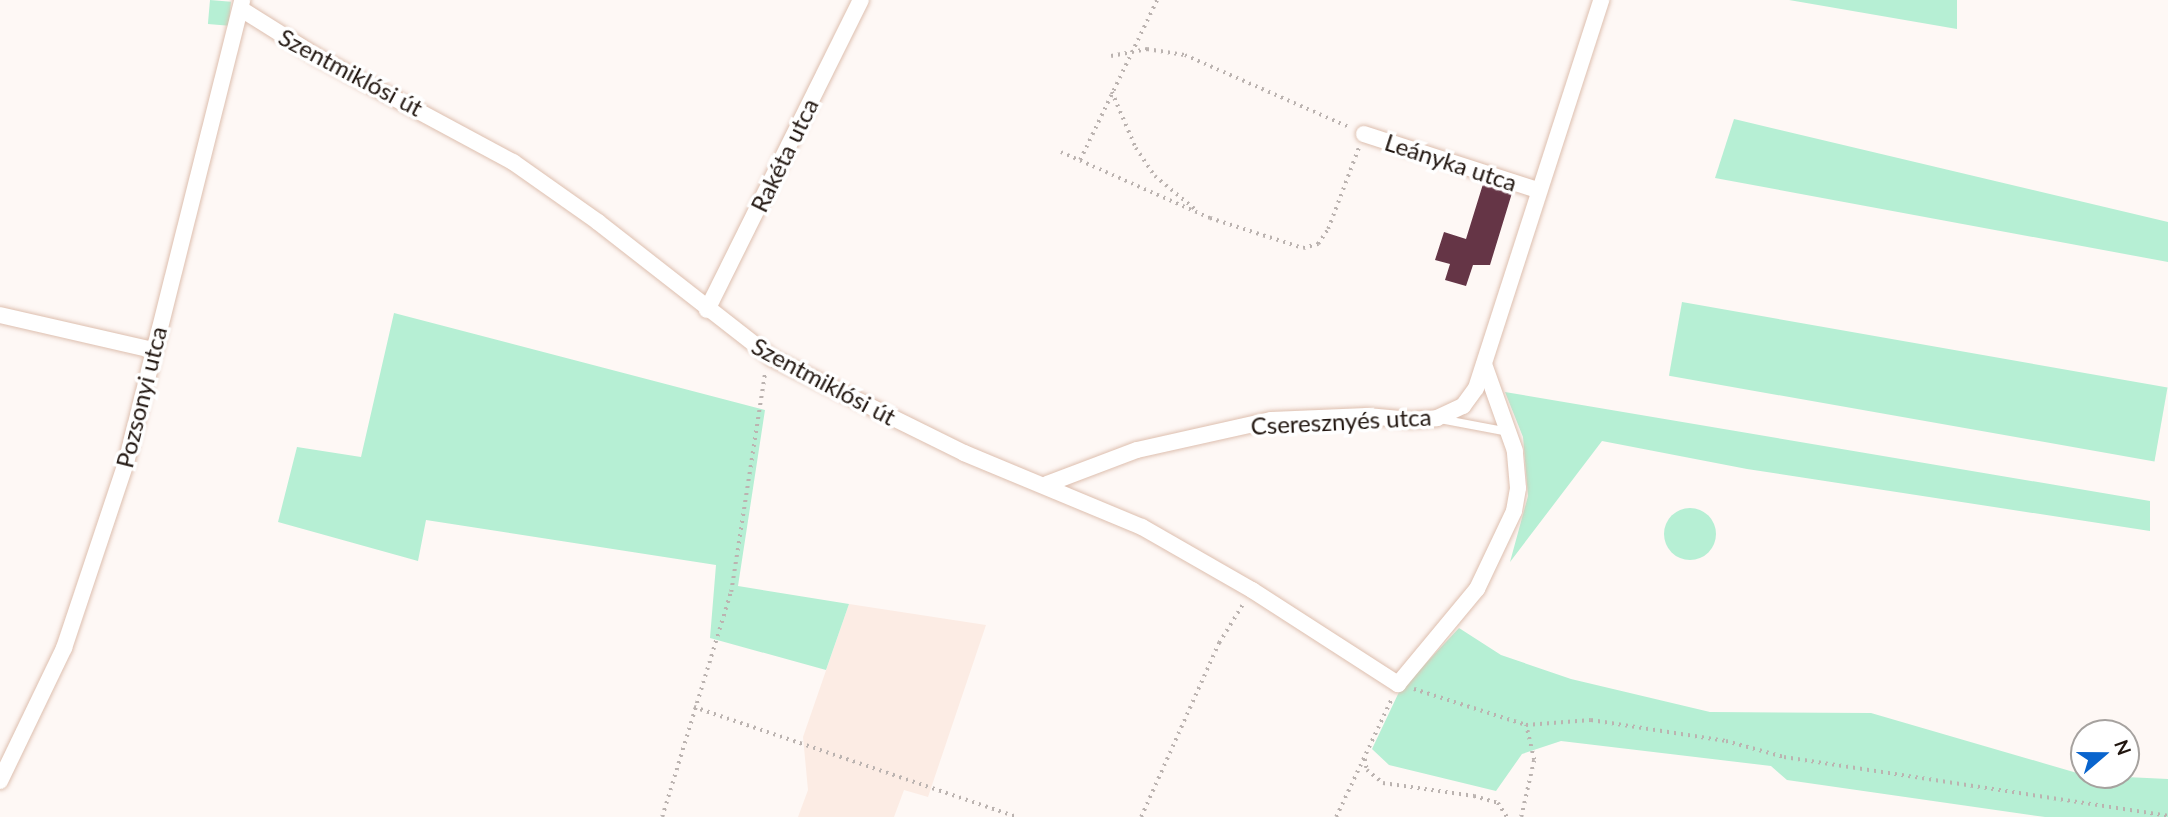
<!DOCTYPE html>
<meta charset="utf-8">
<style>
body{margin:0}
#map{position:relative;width:2168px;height:817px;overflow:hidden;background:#fef8f5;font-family:Lato,sans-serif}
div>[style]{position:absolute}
.built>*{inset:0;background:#fcece4}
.green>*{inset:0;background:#b6efd4;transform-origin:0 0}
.round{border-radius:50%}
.building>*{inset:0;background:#653546}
.path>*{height:3.5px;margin-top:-1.75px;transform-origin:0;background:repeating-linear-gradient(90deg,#bbb3b0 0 2px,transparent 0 7px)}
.roads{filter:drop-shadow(0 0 2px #ddbfaf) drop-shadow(0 0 2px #ddbfaf)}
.lane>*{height:8px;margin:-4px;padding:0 4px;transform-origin:4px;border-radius:4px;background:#fff}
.street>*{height:16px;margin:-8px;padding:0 8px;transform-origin:8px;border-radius:8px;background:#fff}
span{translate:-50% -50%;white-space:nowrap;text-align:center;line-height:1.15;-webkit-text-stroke:7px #fff;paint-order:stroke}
.street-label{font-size:24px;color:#211610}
.north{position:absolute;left:2070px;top:719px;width:70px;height:70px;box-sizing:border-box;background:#fff;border:2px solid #a6a29f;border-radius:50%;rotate:70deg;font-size:19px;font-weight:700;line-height:28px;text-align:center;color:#211610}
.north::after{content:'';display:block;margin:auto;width:24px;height:32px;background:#0964cd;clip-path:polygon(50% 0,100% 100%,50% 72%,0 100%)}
</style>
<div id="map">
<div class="built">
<i style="clip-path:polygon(849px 604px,986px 625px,928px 797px,904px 790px,894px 817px,798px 817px,808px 790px,803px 737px)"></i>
</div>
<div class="green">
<i style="left:210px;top:0;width:21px;height:24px;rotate:5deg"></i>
<i style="clip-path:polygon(1789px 0,1957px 0,1957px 29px)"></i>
<i style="clip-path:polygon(1734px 119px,2168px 222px,2168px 262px,1715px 178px)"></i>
<i style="left:1682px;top:302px;width:493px;height:75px;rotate:10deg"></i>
<i style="clip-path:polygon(394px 313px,765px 410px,738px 586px,849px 604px,826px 670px,710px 638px,716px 565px,426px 520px,418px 561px,278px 522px,297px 447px,361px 457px)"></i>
<i style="clip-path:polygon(1505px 392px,2150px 501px,2150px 531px,1747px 469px,1602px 441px,1510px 562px,1528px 496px,1523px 437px)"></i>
<i class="round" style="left:1664px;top:508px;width:52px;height:52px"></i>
<i style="clip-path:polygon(1459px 628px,1501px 655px,1571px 679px,1710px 712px,1871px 713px,2084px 775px,2168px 779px,2168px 817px,2045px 817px,1787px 780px,1771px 766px,1561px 741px,1522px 754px,1496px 791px,1389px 765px,1372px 749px,1399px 692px)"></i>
</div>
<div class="building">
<i style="clip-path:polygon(1483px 184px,1512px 193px,1490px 265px,1473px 265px,1466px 286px,1445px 280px,1450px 264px,1435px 260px,1444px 232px,1466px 239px)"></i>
</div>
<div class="path">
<i style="left:1111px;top:56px;width:37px;rotate:-11deg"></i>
<i style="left:1147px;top:49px;width:38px;rotate:9deg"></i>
<i style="left:1185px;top:55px;width:181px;rotate:23.7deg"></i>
<i style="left:1112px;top:92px;width:61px;rotate:66.8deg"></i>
<i style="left:1136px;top:148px;width:34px;rotate:56deg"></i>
<i style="left:1155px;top:176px;width:53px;rotate:39.7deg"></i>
<i style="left:1061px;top:152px;width:163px;rotate:23.9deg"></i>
<i style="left:1210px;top:218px;width:98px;rotate:17.9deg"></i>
<i style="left:1303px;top:248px;width:16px;rotate:-15deg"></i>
<i style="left:1318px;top:244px;width:18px;rotate:-56deg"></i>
<i style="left:1328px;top:229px;width:88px;rotate:-69.3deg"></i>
<i style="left:1080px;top:160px;width:178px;rotate:-64.3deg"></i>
<i style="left:1414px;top:689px;width:118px;rotate:17.8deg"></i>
<i style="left:1526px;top:725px;width:65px;rotate:-4.4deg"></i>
<i style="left:1591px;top:720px;width:137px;rotate:8.8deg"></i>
<i style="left:1726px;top:741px;width:60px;rotate:15.4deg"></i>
<i style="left:1784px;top:757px;width:389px;rotate:8.7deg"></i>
<i style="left:694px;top:707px;width:341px;rotate:18.8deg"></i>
<i style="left:1365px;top:759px;width:11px;rotate:80deg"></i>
<i style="left:1367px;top:770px;width:21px;rotate:39deg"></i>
<i style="left:1383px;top:783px;width:92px;rotate:8.1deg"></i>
<i style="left:1474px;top:796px;width:25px;rotate:16deg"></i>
<i style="left:1498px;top:803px;width:17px;rotate:57deg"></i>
<i style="left:662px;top:817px;width:235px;rotate:-73deg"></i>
<i style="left:731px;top:592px;width:223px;rotate:-81.2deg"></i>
<i style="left:1141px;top:817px;width:191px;rotate:-65.9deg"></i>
<i style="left:1219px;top:643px;width:46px;rotate:-58.4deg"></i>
<i style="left:1336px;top:817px;width:132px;rotate:-64.8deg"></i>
<i style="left:1521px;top:817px;width:58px;rotate:-77.2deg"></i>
<i style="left:1534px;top:760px;width:36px;rotate:-103deg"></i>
</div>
<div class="roads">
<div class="lane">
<i style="left:1440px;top:419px;width:70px;rotate:10.7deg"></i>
</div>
<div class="street">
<i style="left:241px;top:9px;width:89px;rotate:32.1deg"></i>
<i style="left:316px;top:56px;width:224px;rotate:28.3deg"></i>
<i style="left:513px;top:162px;width:104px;rotate:35.2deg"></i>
<i style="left:598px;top:222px;width:221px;rotate:38deg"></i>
<i style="left:772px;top:358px;width:214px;rotate:26.3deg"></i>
<i style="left:964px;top:453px;width:193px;rotate:22.6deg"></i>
<i style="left:1142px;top:527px;width:127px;rotate:29.8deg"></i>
<i style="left:1252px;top:590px;width:174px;rotate:32.8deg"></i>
<i style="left:1398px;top:684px;width:124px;rotate:-50.3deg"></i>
<i style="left:1477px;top:589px;width:86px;rotate:-64.6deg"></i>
<i style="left:1514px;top:511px;width:23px;rotate:-80deg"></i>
<i style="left:1518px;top:488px;width:37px;rotate:-95deg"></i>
<i style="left:1515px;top:451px;width:92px;rotate:-109.6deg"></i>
<i style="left:1364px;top:134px;width:182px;rotate:17.9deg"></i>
<i style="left:707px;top:310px;width:346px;rotate:-63.6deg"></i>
<i style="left:0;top:315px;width:157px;rotate:12.9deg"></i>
<i style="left:1047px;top:484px;width:96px;rotate:-20.7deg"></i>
<i style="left:1137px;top:450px;width:137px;rotate:-12.6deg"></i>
<i style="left:1271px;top:420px;width:96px;rotate:-2.4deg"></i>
<i style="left:1367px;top:416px;width:44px;rotate:5.2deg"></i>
<i style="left:1411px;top:420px;width:26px;rotate:-4deg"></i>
<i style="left:1437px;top:418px;width:29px;rotate:-25deg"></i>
<i style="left:1463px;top:406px;width:22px;rotate:-54deg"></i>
<i style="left:1476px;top:388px;width:408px;rotate:-72.1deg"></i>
<i style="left:0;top:781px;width:148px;rotate:-64.3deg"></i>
<i style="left:64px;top:648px;width:195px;rotate:-71.5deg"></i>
<i style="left:126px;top:463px;width:477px;rotate:-75.9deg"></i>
</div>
</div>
<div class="street-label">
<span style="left:351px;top:72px;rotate:28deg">Szentmiklósi út</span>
<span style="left:784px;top:155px;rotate:-64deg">Rakéta utca</span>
<span style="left:1451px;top:162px;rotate:18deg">Leányka utca</span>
<span style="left:824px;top:381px;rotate:28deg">Szentmiklósi út</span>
<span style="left:141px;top:397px;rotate:-76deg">Pozsonyi utca</span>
<span style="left:1341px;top:421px;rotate:-3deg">Cseresznyés utca</span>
</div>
<div class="north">N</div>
</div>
